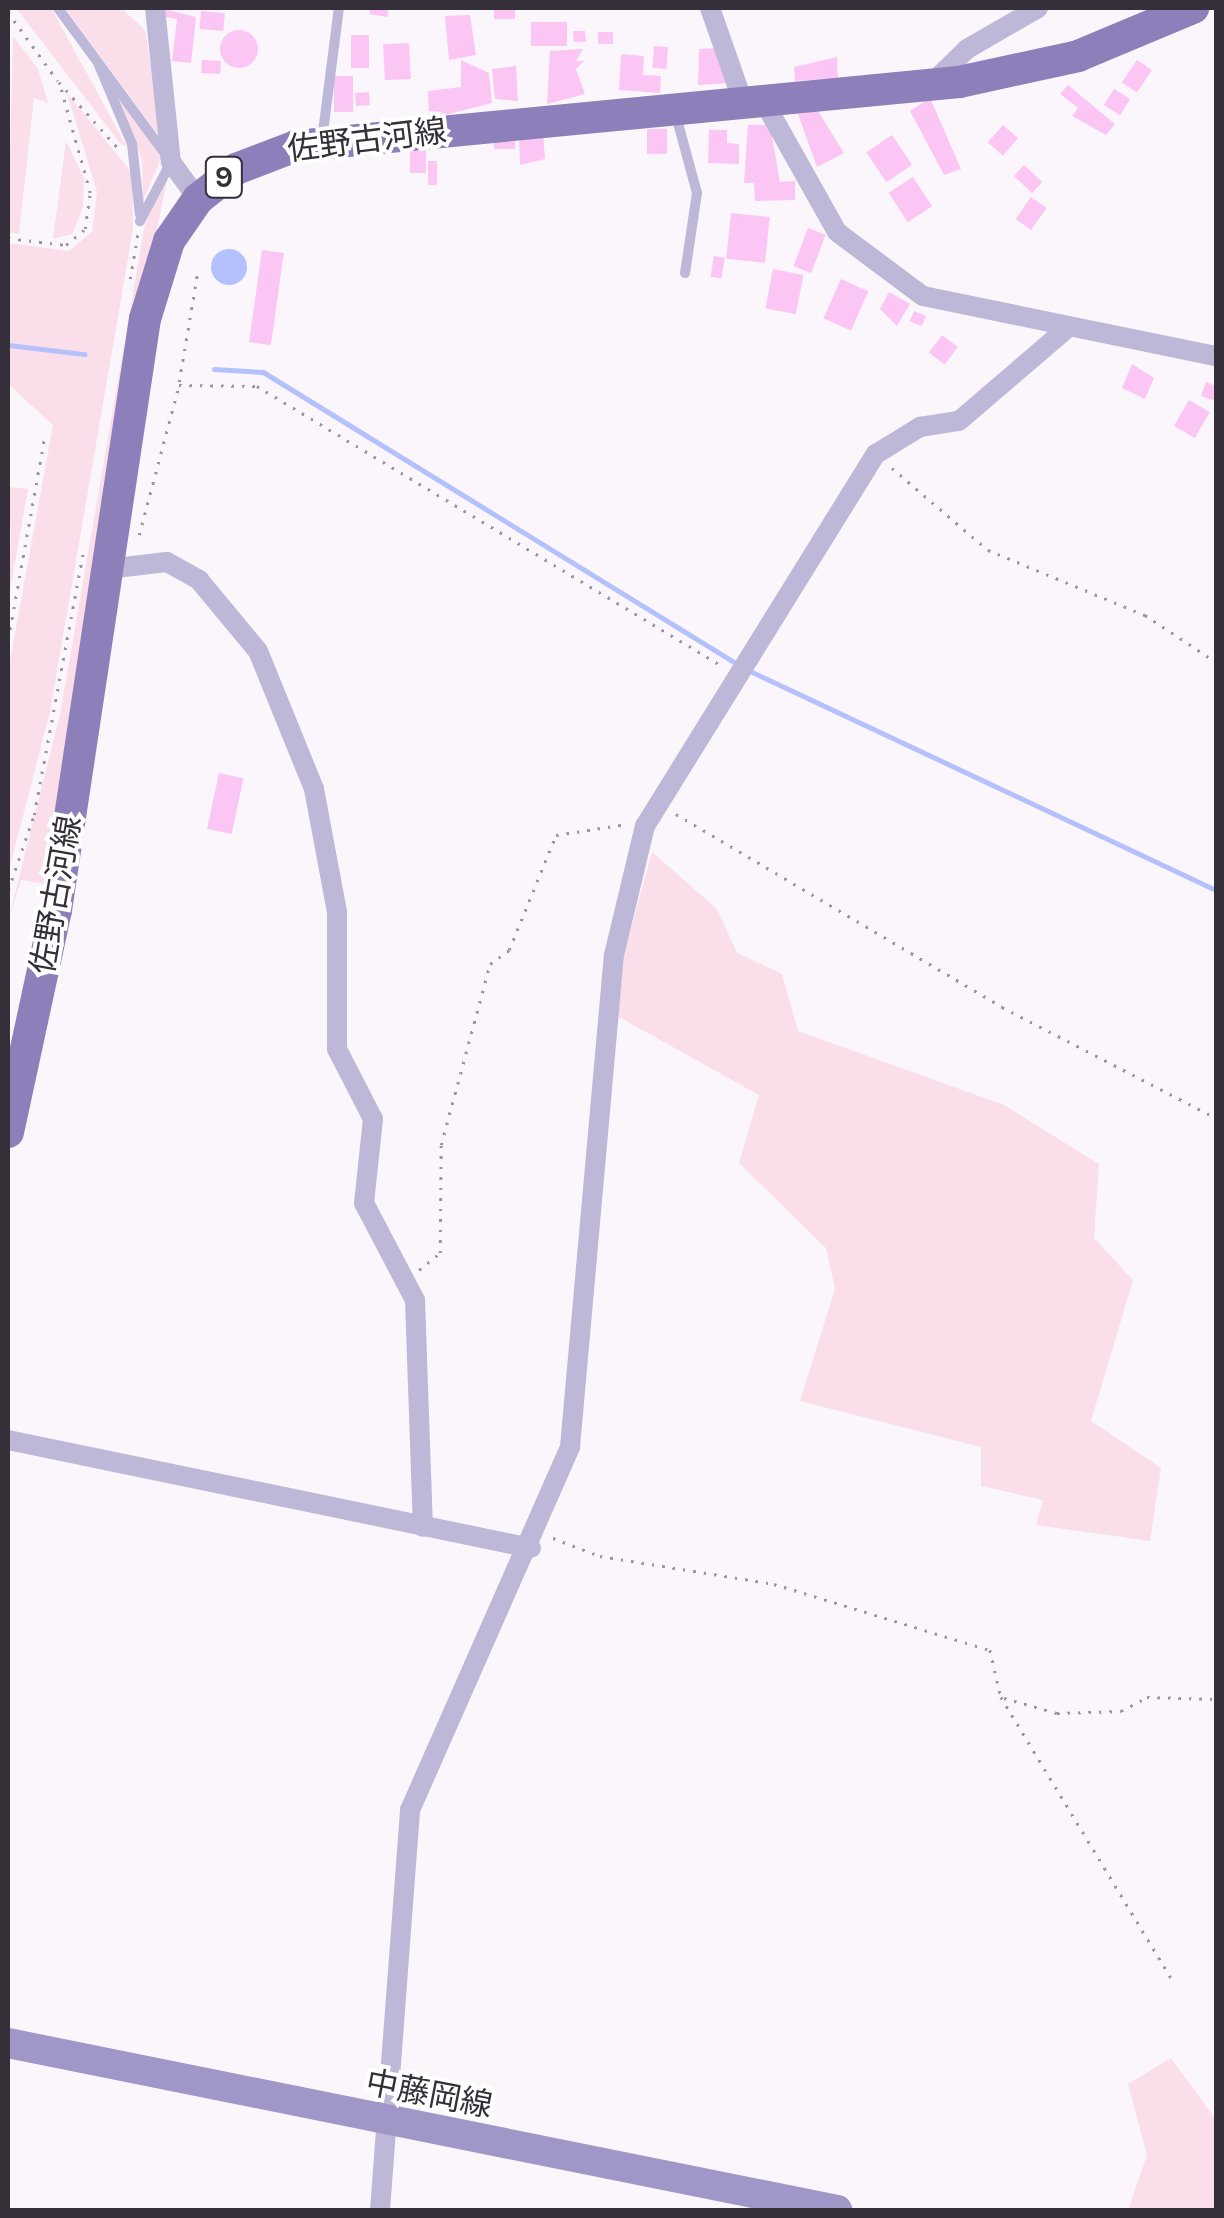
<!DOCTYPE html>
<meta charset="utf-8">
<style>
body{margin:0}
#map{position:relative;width:1224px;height:2218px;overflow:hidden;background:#faf6fc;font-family:Karla,"Noto Sans JP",sans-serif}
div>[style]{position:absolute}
.green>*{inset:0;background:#fadeea}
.water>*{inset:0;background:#b4c1fc}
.round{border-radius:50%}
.stream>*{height:5px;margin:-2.5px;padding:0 2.5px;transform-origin:2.5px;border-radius:2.5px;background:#b4c1fc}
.building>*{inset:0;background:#fbc6f3;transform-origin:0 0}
.path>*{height:2.5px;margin-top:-1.25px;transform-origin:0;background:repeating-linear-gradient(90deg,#9b969e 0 2.5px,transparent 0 10.5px)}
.service>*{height:10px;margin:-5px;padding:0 5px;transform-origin:5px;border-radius:5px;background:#bdb7d8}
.minor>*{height:20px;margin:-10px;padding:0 10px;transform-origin:10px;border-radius:10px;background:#bdb7d8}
.secondary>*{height:30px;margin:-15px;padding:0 15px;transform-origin:15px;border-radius:15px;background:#a096c7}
.primary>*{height:32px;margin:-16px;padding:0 16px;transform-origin:16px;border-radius:16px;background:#8c7fba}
span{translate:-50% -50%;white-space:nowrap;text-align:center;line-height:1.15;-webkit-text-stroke:8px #fff;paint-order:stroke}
.shield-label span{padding:2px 8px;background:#fff;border:2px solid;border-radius:8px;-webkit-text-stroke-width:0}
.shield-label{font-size:30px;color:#352f39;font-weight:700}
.street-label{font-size:32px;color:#352f39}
.frame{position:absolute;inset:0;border:10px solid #352f39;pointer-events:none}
</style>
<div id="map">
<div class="green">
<i style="clip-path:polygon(16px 8px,51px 8px,127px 147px,120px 143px)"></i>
<i style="clip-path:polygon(65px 8px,121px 8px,145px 30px,164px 143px)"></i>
<i style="clip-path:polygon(13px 36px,38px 69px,48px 103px,34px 98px,19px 234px,8px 232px)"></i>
<i style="clip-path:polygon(113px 83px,161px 158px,143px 201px,142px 160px)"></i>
<i style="clip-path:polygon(67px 93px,132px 173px,133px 229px,50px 712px,8px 874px,8px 672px,53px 425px,8px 384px,8px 243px,69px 251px,92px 232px,97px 192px)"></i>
<i style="clip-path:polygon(66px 141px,84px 178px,83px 208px,72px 234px,53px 239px)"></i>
<i style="clip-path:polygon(169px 171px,111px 451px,45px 884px,21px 880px,8px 921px,60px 715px,145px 224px)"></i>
<i style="clip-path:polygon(8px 487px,28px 489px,8px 602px,11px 536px)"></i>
<i style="clip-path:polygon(652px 852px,717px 909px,737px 953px,782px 974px,798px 1031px,1004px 1105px,1099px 1164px,1094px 1238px,1133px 1280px,1091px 1421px,1161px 1468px,1150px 1541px,1036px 1525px,1043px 1500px,981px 1486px,981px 1447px,800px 1401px,835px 1289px,826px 1248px,739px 1163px,759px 1095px,608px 1011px)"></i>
<i style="clip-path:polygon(1171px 2058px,1216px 2120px,1216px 2210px,1128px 2210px,1147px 2155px,1128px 2084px)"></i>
</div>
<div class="water">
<i class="round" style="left:211px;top:249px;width:36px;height:36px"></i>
</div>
<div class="stream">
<i style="left:8px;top:345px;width:77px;rotate:6.8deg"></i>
<i style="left:214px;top:369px;width:49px;rotate:3.5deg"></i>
<i style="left:263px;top:372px;width:557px;rotate:31.63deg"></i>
<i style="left:752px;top:672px;width:513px;rotate:25.17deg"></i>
</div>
<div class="building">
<i style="clip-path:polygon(160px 8px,196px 17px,191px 63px,172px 61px,177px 19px,159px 16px)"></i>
<i style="clip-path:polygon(371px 8px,389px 8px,387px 17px,369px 14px)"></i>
<i style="left:494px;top:8px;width:21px;height:11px"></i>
<i style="left:201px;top:11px;width:24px;height:18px;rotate:5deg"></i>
<i style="clip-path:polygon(470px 15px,476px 55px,449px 60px,445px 16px)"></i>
<i style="left:567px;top:22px;width:24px;height:36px;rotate:90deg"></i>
<i class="round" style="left:220px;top:30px;width:38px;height:38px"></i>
<i style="clip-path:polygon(573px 31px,585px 31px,586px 42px,574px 42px)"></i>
<i style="left:598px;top:32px;width:15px;height:12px"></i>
<i style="left:351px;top:35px;width:18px;height:33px"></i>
<i style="left:409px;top:43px;width:36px;height:26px;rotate:87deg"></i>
<i style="left:654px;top:46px;width:14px;height:22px;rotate:4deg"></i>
<i style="clip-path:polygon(717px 48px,729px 83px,698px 85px,699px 49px)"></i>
<i style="clip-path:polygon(583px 49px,576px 61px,584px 61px,576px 69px,585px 94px,547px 104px,550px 51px)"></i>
<i style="clip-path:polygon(621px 54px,644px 56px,643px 75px,661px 76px,660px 93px,619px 90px)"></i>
<i style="clip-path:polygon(837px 57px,838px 78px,795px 81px,794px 67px)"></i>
<i style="left:202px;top:60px;width:19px;height:13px;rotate:3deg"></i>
<i style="clip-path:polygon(461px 60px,489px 73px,492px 103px,429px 119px,428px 91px,461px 87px)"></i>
<i style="left:1137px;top:60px;width:18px;height:27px;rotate:34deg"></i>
<i style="clip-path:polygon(516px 66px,518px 101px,495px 99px,492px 69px)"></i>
<i style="left:334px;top:76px;width:19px;height:36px"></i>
<i style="clip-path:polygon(1068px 85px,1115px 124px,1106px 135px,1072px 116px,1078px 108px,1060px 94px)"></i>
<i style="left:1114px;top:89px;width:19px;height:19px;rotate:32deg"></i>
<i style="left:369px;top:92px;width:13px;height:14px;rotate:86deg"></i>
<i style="clip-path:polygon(930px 98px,961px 169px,944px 175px,910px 111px)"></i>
<i style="clip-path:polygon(818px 111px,844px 153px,817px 167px,798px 114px)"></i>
<i style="clip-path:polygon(748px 125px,770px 125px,780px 182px,795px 181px,795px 200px,755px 201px,754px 183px,744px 183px)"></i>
<i style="left:1003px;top:125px;width:20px;height:23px;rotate:41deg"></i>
<i style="left:647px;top:129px;width:20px;height:25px"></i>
<i style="clip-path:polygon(709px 130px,727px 130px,727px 143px,739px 144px,739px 164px,708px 163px)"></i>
<i style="clip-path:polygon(543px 132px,545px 159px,520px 165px,519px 134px)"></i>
<i style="left:892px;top:135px;width:36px;height:31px;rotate:56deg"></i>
<i style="left:515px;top:136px;width:13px;height:21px;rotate:90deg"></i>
<i style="left:410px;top:149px;width:16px;height:24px"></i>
<i style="left:428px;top:161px;width:9px;height:24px"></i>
<i style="left:1024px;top:165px;width:25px;height:15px;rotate:43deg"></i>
<i style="left:913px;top:177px;width:35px;height:29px;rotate:57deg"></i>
<i style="left:1031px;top:197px;width:19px;height:27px;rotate:35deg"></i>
<i style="left:731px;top:213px;width:39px;height:46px;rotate:6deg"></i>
<i style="left:808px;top:228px;width:19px;height:41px;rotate:21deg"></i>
<i style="left:262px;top:250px;width:22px;height:93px;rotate:8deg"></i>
<i style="left:714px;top:256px;width:11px;height:21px;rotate:10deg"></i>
<i style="left:773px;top:269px;width:31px;height:40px;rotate:11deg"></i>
<i style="left:841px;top:279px;width:30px;height:43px;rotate:24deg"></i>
<i style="clip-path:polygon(889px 292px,910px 304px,897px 326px,880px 309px)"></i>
<i style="left:914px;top:311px;width:13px;height:11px;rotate:23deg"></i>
<i style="left:942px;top:335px;width:20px;height:22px;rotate:37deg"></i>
<i style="clip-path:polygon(1132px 364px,1154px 378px,1145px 399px,1122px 388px)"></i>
<i style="clip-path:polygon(1206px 382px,1216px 386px,1215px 401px,1201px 396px)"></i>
<i style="left:1189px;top:400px;width:24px;height:30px;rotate:30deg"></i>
<i style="left:219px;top:773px;width:25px;height:57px;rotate:12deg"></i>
</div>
<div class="path">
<i style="left:8px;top:12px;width:85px;rotate:54.1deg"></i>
<i style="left:8px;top:238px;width:58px;rotate:6.9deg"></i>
<i style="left:66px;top:245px;width:25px;rotate:-40deg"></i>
<i style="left:85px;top:229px;width:36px;rotate:-82deg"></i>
<i style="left:90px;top:193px;width:115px;rotate:-105.6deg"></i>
<i style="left:59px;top:82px;width:89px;rotate:48.2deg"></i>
<i style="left:130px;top:279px;width:48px;rotate:-80.3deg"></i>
<i style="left:179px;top:382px;width:114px;rotate:-80.4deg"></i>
<i style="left:892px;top:468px;width:126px;rotate:40.5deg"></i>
<i style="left:988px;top:550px;width:170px;rotate:22.5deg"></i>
<i style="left:1145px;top:615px;width:85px;rotate:33.5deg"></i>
<i style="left:139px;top:535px;width:155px;rotate:-75.1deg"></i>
<i style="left:179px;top:385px;width:78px;rotate:0.7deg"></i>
<i style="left:257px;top:386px;width:543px;rotate:31.05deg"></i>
<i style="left:8px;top:640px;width:204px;rotate:-79.8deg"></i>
<i style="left:676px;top:814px;width:379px;rotate:30.6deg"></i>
<i style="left:1002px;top:1007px;width:241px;rotate:27.4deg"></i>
<i style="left:8px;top:890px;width:79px;rotate:-70.9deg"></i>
<i style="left:34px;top:815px;width:267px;rotate:-79.4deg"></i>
<i style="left:419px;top:1270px;width:27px;rotate:-39deg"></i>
<i style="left:440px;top:1253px;width:108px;rotate:-89.5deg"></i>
<i style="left:441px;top:1145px;width:188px;rotate:-74.9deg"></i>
<i style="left:490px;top:964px;width:24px;rotate:-36deg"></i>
<i style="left:509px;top:950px;width:124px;rotate:-67.8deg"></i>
<i style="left:556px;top:835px;width:72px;rotate:-8.8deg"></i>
<i style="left:553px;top:1538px;width:50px;rotate:21deg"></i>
<i style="left:600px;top:1556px;width:176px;rotate:9.1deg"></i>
<i style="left:774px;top:1584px;width:226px;rotate:17deg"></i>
<i style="left:990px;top:1650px;width:48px;rotate:76.8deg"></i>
<i style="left:1001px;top:1697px;width:330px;rotate:58.8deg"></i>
<i style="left:1004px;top:1698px;width:55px;rotate:15.8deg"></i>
<i style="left:1057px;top:1713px;width:64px;rotate:-1.8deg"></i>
<i style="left:1121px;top:1711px;width:30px;rotate:-28deg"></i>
<i style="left:1147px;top:1697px;width:69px;rotate:1.7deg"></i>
</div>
<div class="service">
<i style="left:58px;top:8px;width:191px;rotate:53.7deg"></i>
<i style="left:171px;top:162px;width:67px;rotate:117.7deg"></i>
<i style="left:99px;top:65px;width:86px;rotate:67.3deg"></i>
<i style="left:132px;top:144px;width:71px;rotate:83.6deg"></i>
<i style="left:675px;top:112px;width:84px;rotate:74.8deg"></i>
<i style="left:697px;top:193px;width:81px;rotate:98.5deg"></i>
<i style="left:322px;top:140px;width:133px;rotate:-82.7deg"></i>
</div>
<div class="minor">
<i style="left:155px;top:8px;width:155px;rotate:84.1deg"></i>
<i style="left:171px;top:162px;width:46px;rotate:53.9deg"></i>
<i style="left:710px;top:8px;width:100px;rotate:70.7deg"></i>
<i style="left:929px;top:86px;width:53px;rotate:-44.2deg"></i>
<i style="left:967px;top:49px;width:82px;rotate:-30deg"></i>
<i style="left:763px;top:100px;width:151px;rotate:60.7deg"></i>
<i style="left:837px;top:232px;width:107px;rotate:36.7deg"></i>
<i style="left:923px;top:296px;width:299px;rotate:11.6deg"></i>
<i style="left:107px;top:569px;width:60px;rotate:-6.7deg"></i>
<i style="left:167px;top:562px;width:37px;rotate:29deg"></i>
<i style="left:199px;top:580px;width:92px;rotate:50.3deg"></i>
<i style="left:258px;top:651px;width:149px;rotate:67.9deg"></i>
<i style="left:314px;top:789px;width:125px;rotate:79.4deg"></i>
<i style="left:337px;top:912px;width:137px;rotate:90deg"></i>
<i style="left:337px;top:1049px;width:79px;rotate:62.8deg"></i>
<i style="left:373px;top:1119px;width:84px;rotate:96.1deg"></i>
<i style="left:364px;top:1203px;width:110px;rotate:62.3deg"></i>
<i style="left:415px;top:1300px;width:227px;rotate:88deg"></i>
<i style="left:8px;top:1440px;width:534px;rotate:11.67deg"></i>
<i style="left:380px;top:2210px;width:401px;rotate:-85.7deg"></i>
<i style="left:410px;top:1810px;width:397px;rotate:-66.2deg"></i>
<i style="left:570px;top:1447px;width:494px;rotate:-84.9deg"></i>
<i style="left:614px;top:955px;width:133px;rotate:-76.5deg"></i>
<i style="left:645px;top:826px;width:438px;rotate:-58.2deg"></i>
<i style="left:876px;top:454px;width:52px;rotate:-31.5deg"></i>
<i style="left:920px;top:427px;width:39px;rotate:-9deg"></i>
<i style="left:959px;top:421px;width:138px;rotate:-40.6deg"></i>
</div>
<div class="secondary">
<i style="left:8px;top:2043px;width:846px;rotate:11.39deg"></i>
</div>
<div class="primary">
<i style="left:8px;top:1132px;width:227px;rotate:-77.8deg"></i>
<i style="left:56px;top:910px;width:598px;rotate:-81.44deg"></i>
<i style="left:145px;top:319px;width:82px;rotate:-72.9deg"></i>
<i style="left:169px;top:241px;width:51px;rotate:-55.4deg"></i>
<i style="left:198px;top:199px;width:48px;rotate:-38.3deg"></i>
<i style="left:236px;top:169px;width:64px;rotate:-21deg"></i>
<i style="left:296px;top:146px;width:666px;rotate:-5.51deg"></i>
<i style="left:959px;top:82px;width:122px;rotate:-12.3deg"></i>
<i style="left:1078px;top:56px;width:125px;rotate:-22.7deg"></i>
</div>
<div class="shield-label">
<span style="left:224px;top:177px">9</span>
</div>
<div class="street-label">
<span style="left:367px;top:141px;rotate:-7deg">佐野古河線</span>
<span style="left:57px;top:895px;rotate:-80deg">佐野古河線</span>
<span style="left:429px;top:2095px;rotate:11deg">中藤岡線</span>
</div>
<div class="frame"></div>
</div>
